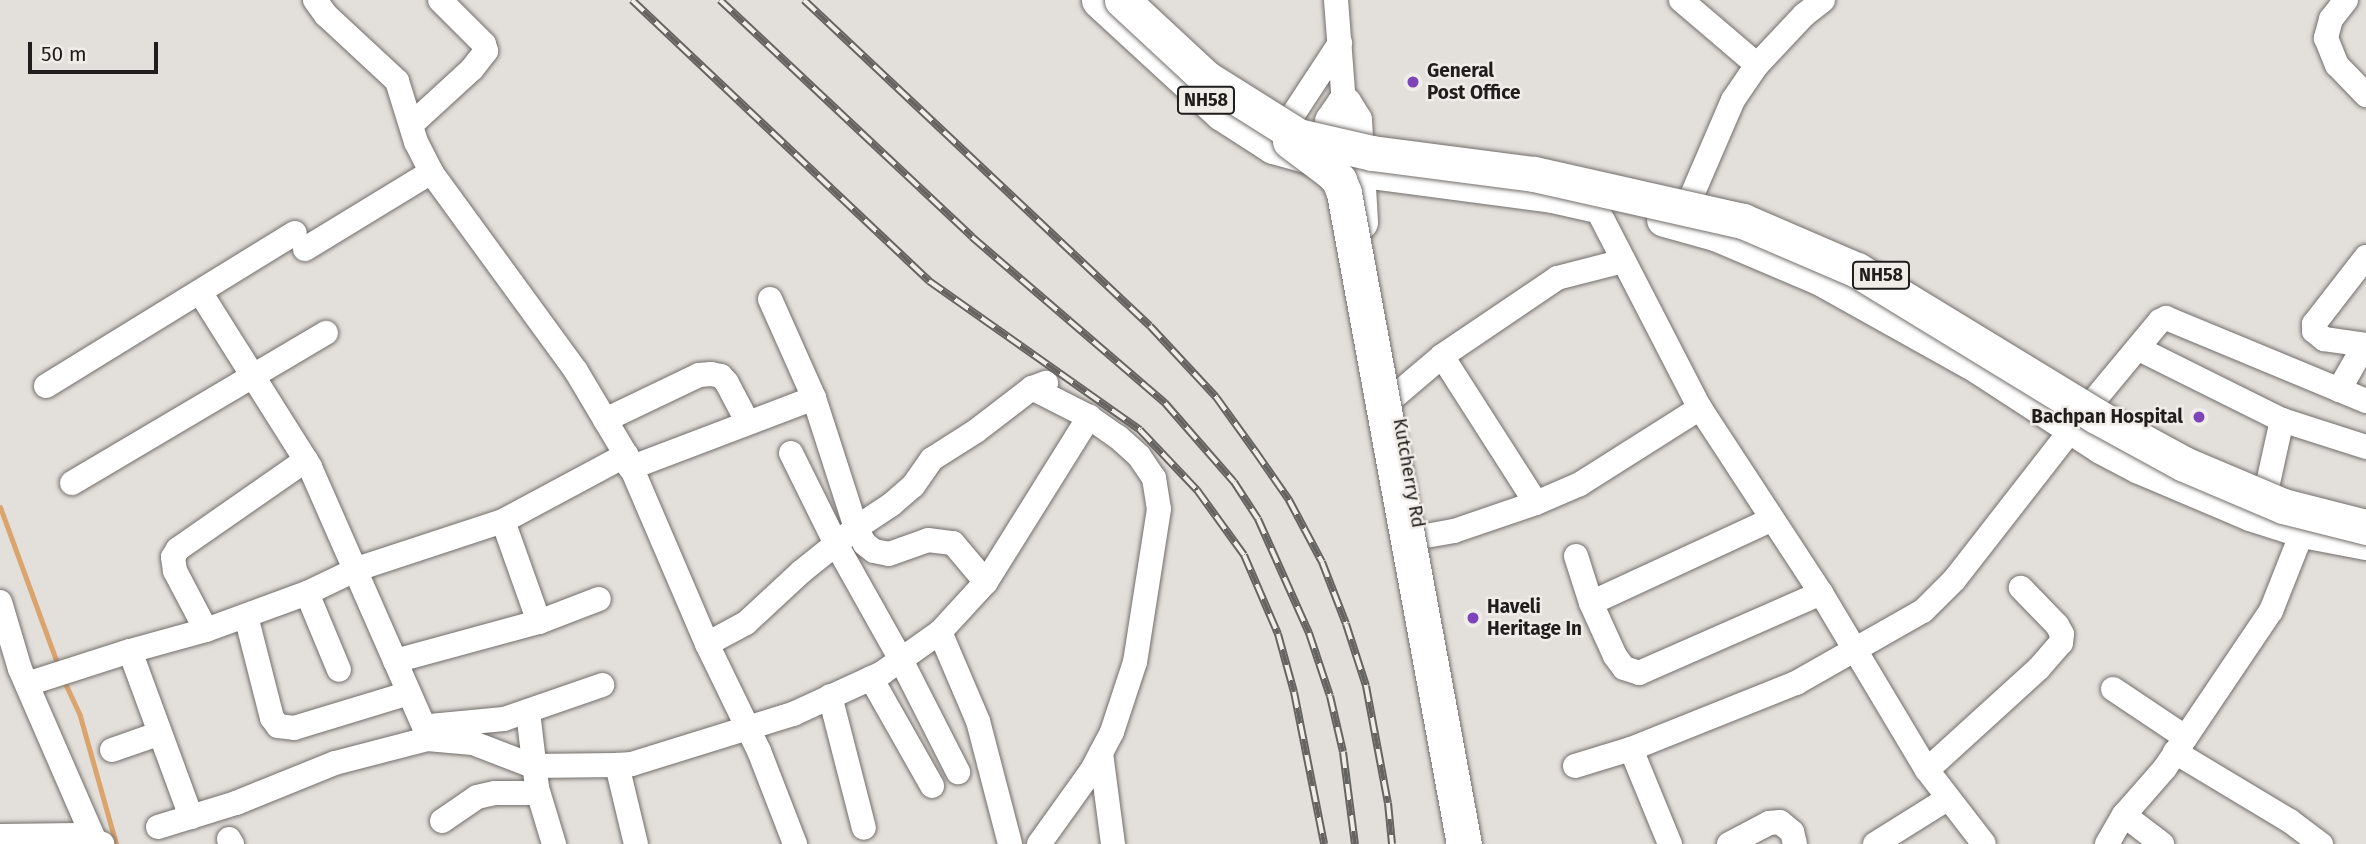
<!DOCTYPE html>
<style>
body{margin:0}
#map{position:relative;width:2366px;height:844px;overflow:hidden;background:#e3dfdb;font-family:"Fira Sans",sans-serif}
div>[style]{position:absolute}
.stream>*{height:5px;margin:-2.5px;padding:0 2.5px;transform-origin:2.5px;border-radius:2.5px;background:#daa46c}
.roads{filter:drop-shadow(0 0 2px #726e6b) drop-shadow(0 0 2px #726e6b)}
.minor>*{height:24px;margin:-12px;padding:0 12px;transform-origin:12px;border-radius:12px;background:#fff}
.highway>*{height:35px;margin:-17.5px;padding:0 17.5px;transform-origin:17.5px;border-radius:17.5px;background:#fff}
.rail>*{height:8px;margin-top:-4px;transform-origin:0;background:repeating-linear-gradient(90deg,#f0ece8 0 16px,#666461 0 32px);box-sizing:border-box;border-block:2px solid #666461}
.bridges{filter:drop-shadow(0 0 2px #726e6b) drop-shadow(0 0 2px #726e6b)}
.highway-bridge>*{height:35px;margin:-17.5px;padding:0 17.5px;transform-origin:17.5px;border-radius:17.5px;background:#fff}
.dots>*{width:19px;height:19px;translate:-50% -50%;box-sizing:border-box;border:4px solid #f0ece8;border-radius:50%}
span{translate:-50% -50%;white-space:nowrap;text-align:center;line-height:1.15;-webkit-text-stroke:5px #f0ece8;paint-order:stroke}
.shield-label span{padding:2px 5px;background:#f0ece8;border:2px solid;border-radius:5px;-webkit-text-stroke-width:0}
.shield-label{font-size:18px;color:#1f1e1c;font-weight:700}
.poi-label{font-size:19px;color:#1f1e1c;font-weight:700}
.left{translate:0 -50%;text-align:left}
.right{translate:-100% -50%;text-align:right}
.street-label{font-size:19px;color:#1f1e1c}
.scale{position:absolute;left:28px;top:42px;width:130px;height:32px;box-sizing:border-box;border:4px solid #1f1e1c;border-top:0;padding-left:9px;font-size:21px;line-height:24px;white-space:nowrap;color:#1f1e1c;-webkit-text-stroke:5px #f0ece8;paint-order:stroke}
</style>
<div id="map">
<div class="stream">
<i style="left:0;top:507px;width:171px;rotate:69.9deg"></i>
<i style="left:64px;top:681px;width:38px;rotate:65deg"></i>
<i style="left:80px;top:716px;width:133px;rotate:74.3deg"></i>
</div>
<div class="roads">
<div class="minor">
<i style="left:315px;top:0;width:19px;rotate:54deg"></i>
<i style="left:326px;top:15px;width:97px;rotate:42.9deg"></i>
<i style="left:397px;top:81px;width:64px;rotate:72.7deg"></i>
<i style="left:416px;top:142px;width:34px;rotate:63deg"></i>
<i style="left:431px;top:172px;width:246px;rotate:53.9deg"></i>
<i style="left:576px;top:371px;width:98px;rotate:59.2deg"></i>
<i style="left:626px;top:455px;width:206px;rotate:66.8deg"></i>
<i style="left:707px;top:644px;width:119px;rotate:64.1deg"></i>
<i style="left:759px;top:751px;width:100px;rotate:68.8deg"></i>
<i style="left:1336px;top:0;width:104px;rotate:85.6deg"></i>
<i style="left:1681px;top:0;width:100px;rotate:40.5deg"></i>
<i style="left:2346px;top:0;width:24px;rotate:128deg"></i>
<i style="left:2331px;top:19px;width:20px;rotate:105deg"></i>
<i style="left:2326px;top:38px;width:29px;rotate:68deg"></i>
<i style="left:2337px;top:65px;width:42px;rotate:46deg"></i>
<i style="left:412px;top:124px;width:81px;rotate:-42.5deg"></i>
<i style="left:472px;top:69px;width:23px;rotate:-52deg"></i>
<i style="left:486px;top:51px;width:7px;rotate:-106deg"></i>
<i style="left:484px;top:44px;width:62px;rotate:-135deg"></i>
<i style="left:1277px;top:139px;width:115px;rotate:-56.7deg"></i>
<i style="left:1595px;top:205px;width:229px;rotate:62.7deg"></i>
<i style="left:1700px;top:408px;width:221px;rotate:56.8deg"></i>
<i style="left:1821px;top:593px;width:206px;rotate:59.1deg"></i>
<i style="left:1927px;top:770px;width:93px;rotate:52.4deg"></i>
<i style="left:1680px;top:223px;width:134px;rotate:-66.7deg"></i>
<i style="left:1733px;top:100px;width:42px;rotate:-55.6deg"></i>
<i style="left:1757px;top:65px;width:69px;rotate:-46.8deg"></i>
<i style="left:1804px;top:15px;width:24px;rotate:-38deg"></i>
<i style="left:305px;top:249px;width:148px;rotate:-31.4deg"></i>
<i style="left:2366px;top:257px;width:85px;rotate:127.8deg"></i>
<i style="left:2314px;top:324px;width:7px;rotate:90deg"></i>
<i style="left:2314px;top:331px;width:13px;rotate:39deg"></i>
<i style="left:2324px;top:339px;width:42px;rotate:8.1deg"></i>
<i style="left:200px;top:292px;width:207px;rotate:57.8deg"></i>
<i style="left:310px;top:467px;width:284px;rotate:66.3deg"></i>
<i style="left:770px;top:299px;width:108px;rotate:66deg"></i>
<i style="left:814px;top:398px;width:137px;rotate:72.1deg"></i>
<i style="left:856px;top:528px;width:18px;rotate:61deg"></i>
<i style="left:865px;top:544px;width:11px;rotate:38deg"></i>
<i style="left:874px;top:551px;width:15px;rotate:11deg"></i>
<i style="left:889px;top:554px;width:41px;rotate:-19.7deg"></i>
<i style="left:928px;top:540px;width:25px;rotate:7deg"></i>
<i style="left:953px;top:543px;width:51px;rotate:49.8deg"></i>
<i style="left:2139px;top:349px;width:160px;rotate:26.4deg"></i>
<i style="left:2282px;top:420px;width:88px;rotate:17.8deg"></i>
<i style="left:1442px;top:356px;width:174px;rotate:57.4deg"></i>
<i style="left:46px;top:386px;width:292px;rotate:-31.6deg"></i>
<i style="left:1032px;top:388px;width:64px;rotate:27deg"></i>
<i style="left:1089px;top:417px;width:35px;rotate:35deg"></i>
<i style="left:1118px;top:437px;width:28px;rotate:42deg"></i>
<i style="left:1139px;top:456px;width:27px;rotate:56deg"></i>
<i style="left:1154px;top:478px;width:31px;rotate:81deg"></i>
<i style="left:1159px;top:509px;width:155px;rotate:98.9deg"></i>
<i style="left:1135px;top:662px;width:74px;rotate:108.2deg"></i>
<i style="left:1112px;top:732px;width:43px;rotate:117.8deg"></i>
<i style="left:1092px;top:770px;width:91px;rotate:125.6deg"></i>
<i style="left:2339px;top:390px;width:51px;rotate:-60.4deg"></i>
<i style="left:1395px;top:396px;width:62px;rotate:-40.4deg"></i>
<i style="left:1442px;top:356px;width:139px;rotate:-34.1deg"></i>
<i style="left:1557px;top:278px;width:68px;rotate:-14.4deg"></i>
<i style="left:605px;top:420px;width:104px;rotate:-25.6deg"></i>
<i style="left:699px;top:375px;width:12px;rotate:-5deg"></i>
<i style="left:711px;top:374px;width:10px;rotate:11deg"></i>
<i style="left:721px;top:376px;width:9px;rotate:49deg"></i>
<i style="left:727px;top:383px;width:45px;rotate:62.3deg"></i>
<i style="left:791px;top:453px;width:102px;rotate:63.7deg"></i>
<i style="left:836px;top:544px;width:133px;rotate:60.7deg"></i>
<i style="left:901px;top:660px;width:126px;rotate:63deg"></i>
<i style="left:630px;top:468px;width:197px;rotate:-20.8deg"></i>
<i style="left:72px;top:483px;width:295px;rotate:-30.6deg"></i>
<i style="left:2266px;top:492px;width:74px;rotate:-77.5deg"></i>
<i style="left:1420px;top:537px;width:35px;rotate:-10deg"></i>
<i style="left:1454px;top:531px;width:87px;rotate:-18.9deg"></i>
<i style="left:1536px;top:503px;width:48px;rotate:-23.4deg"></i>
<i style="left:1580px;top:484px;width:142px;rotate:-32.3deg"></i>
<i style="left:1576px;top:556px;width:49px;rotate:72.3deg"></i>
<i style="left:1591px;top:603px;width:58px;rotate:65.6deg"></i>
<i style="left:1615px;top:656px;width:15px;rotate:53deg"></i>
<i style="left:1624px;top:668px;width:16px;rotate:18deg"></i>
<i style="left:1639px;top:673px;width:199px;rotate:-23.7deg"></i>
<i style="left:307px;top:593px;width:83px;rotate:67.4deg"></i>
<i style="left:0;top:602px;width:70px;rotate:73.4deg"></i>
<i style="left:20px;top:669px;width:185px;rotate:66.5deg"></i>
<i style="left:1591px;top:603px;width:198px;rotate:-24.8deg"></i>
<i style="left:246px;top:616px;width:105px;rotate:75.7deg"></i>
<i style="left:272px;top:718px;width:10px;rotate:53deg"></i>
<i style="left:278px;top:726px;width:16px;rotate:7deg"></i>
<i style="left:294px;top:728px;width:120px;rotate:-16.9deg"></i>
<i style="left:539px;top:622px;width:64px;rotate:-21deg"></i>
<i style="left:206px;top:630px;width:67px;rotate:-117.7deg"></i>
<i style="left:175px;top:571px;width:14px;rotate:-98deg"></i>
<i style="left:173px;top:557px;width:9px;rotate:-58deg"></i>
<i style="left:178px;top:549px;width:156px;rotate:-34.8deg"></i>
<i style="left:940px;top:632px;width:97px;rotate:66.9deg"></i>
<i style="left:978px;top:721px;width:127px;rotate:75.4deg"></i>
<i style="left:707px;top:644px;width:44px;rotate:-28.3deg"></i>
<i style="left:746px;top:623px;width:75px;rotate:-42.8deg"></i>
<i style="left:801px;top:572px;width:70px;rotate:-38.7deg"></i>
<i style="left:856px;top:528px;width:43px;rotate:-33.7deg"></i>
<i style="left:892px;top:504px;width:28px;rotate:-41deg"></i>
<i style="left:913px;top:486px;width:33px;rotate:-55deg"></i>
<i style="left:932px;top:459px;width:52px;rotate:-32.5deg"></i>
<i style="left:976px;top:431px;width:71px;rotate:-37.5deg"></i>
<i style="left:1032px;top:388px;width:15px;rotate:-20deg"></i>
<i style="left:130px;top:651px;width:177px;rotate:69.8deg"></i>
<i style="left:395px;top:661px;width:149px;rotate:-15.2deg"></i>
<i style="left:539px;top:622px;width:107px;rotate:-109.6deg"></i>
<i style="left:871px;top:678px;width:124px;rotate:60.5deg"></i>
<i style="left:27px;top:684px;width:108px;rotate:-17.8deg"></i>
<i style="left:130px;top:651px;width:79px;rotate:-15.4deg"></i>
<i style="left:206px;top:630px;width:108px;rotate:-20.1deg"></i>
<i style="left:307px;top:593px;width:55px;rotate:-25.6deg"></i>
<i style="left:357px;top:569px;width:154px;rotate:-18.2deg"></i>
<i style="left:503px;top:521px;width:140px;rotate:-28.2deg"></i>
<i style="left:2113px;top:689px;width:87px;rotate:33.7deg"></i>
<i style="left:830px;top:696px;width:136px;rotate:75.6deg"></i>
<i style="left:528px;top:712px;width:77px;rotate:83.2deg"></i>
<i style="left:537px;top:788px;width:59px;rotate:73.1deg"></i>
<i style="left:430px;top:726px;width:74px;rotate:-5.4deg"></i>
<i style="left:504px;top:719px;width:104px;rotate:-19.1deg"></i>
<i style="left:1631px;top:749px;width:103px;rotate:67.7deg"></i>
<i style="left:112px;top:750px;width:49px;rotate:-19.2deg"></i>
<i style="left:2175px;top:752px;width:134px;rotate:31deg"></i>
<i style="left:2290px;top:821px;width:39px;rotate:37deg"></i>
<i style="left:1101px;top:753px;width:92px;rotate:82.5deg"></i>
<i style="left:617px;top:765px;width:81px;rotate:76.5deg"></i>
<i style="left:1575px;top:766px;width:59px;rotate:-16.9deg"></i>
<i style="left:1631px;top:749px;width:178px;rotate:-21.8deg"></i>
<i style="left:1796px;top:683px;width:146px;rotate:-29.6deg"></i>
<i style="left:1923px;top:611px;width:45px;rotate:-45deg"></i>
<i style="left:1955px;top:579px;width:222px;rotate:-52.1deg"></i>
<i style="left:2091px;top:404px;width:108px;rotate:-50.3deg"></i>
<i style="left:2160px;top:321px;width:7px;rotate:-27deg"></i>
<i style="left:2166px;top:318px;width:217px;rotate:22.5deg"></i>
<i style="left:1927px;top:770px;width:151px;rotate:-42.3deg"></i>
<i style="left:2039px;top:668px;width:33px;rotate:-49deg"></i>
<i style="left:2061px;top:643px;width:9px;rotate:-84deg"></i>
<i style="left:2062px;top:634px;width:10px;rotate:-119deg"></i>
<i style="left:2057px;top:625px;width:52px;rotate:-134.2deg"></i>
<i style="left:2124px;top:815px;width:48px;rotate:37.3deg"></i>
<i style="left:442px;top:821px;width:42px;rotate:-34.4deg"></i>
<i style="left:477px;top:797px;width:18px;rotate:-13deg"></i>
<i style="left:495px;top:793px;width:43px"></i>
<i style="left:158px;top:827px;width:82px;rotate:-17.1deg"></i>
<i style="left:236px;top:803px;width:107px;rotate:-22deg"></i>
<i style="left:335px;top:763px;width:95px;rotate:-14.6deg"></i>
<i style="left:427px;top:739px;width:46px;rotate:5deg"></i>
<i style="left:473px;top:743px;width:64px;rotate:21deg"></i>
<i style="left:533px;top:766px;width:84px;rotate:-0.7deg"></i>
<i style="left:617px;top:765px;width:15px;rotate:-4deg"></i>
<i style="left:632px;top:764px;width:169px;rotate:-17.3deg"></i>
<i style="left:793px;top:714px;width:98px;rotate:-24.7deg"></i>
<i style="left:882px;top:673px;width:71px;rotate:-35.3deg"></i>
<i style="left:940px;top:632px;width:68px;rotate:-47.4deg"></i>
<i style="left:986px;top:582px;width:195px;rotate:-58deg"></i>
<i style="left:0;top:836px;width:79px;rotate:-0.7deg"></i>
<i style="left:79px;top:835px;width:25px;rotate:21deg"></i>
<i style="left:229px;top:839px;width:6px;rotate:59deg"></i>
<i style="left:1729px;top:844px;width:45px;rotate:-27.7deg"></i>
<i style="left:1769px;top:823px;width:11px;rotate:-5deg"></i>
<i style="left:1780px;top:822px;width:16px;rotate:40deg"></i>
<i style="left:1792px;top:832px;width:12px;rotate:76deg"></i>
<i style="left:1875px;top:844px;width:85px;rotate:-32deg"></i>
<i style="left:2107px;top:844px;width:34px;rotate:-60deg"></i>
<i style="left:2124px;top:815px;width:62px;rotate:-48.9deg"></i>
<i style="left:2165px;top:768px;width:189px;rotate:-56deg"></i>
<i style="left:2271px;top:611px;width:87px;rotate:-68.4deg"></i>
</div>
<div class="highway">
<i style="left:1099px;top:0;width:167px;rotate:42.6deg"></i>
<i style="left:1222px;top:113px;width:61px;rotate:32.9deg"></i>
<i style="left:1273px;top:146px;width:85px;rotate:15.7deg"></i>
<i style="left:1355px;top:169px;width:199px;rotate:7.5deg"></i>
<i style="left:1552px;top:195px;width:41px;rotate:12.7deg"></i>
<i style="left:1336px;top:172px;width:51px;rotate:-94.5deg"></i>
<i style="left:1332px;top:121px;width:21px;rotate:-55deg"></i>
<i style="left:1344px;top:104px;width:19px;rotate:58deg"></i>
<i style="left:1354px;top:120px;width:102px;rotate:86.6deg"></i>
<i style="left:1664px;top:219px;width:53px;rotate:15.4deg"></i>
<i style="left:1715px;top:233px;width:115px;rotate:23deg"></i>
<i style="left:1821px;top:278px;width:182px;rotate:29.2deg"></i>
<i style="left:1980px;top:367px;width:145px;rotate:33.1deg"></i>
<i style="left:2101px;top:446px;width:43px;rotate:27.8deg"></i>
<i style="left:2139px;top:466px;width:121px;rotate:22.9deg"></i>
<i style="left:2250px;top:513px;width:56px;rotate:17.8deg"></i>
<i style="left:2303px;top:530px;width:64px;rotate:10.8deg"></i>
</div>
</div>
<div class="rail">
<i style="left:632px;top:0;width:409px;rotate:43.4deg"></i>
<i style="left:929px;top:281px;width:258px;rotate:35.2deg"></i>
<i style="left:1140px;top:430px;width:83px;rotate:46.5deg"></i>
<i style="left:1197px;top:490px;width:80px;rotate:54.1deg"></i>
<i style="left:1244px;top:555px;width:86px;rotate:66.7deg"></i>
<i style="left:1278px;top:634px;width:60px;rotate:74.6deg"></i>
<i style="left:1294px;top:692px;width:155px;rotate:78.8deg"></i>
<i style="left:720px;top:0;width:346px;rotate:43.2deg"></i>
<i style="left:972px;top:237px;width:255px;rotate:40.7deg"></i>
<i style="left:1165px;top:403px;width:105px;rotate:48.9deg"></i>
<i style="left:1234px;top:482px;width:44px;rotate:57deg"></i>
<i style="left:1258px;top:519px;width:125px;rotate:65.9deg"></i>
<i style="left:1309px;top:633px;width:66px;rotate:71.6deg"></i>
<i style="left:1330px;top:696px;width:57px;rotate:76.9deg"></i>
<i style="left:1343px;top:752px;width:93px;rotate:82.6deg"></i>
<i style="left:804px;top:0;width:475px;rotate:43.3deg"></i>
<i style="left:1150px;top:326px;width:97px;rotate:47.1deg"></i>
<i style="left:1216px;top:397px;width:67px;rotate:54.2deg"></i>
<i style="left:1255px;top:451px;width:60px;rotate:55.2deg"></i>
<i style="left:1289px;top:500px;width:70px;rotate:62deg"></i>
<i style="left:1322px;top:562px;width:66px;rotate:68.8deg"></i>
<i style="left:1346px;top:624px;width:65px;rotate:72.1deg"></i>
<i style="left:1366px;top:686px;width:119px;rotate:79.4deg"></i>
<i style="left:1388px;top:803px;width:41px;rotate:84.4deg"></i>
</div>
<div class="bridges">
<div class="highway-bridge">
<i style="left:1122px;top:0;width:115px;rotate:42.9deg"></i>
<i style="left:1206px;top:78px;width:109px;rotate:32.2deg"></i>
<i style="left:1298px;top:136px;width:76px;rotate:12.9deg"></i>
<i style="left:1372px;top:153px;width:163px;rotate:7.4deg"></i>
<i style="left:1534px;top:174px;width:214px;rotate:12.7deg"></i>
<i style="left:1743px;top:221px;width:124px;rotate:23.3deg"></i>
<i style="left:1857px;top:270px;width:280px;rotate:31.4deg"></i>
<i style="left:2096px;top:416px;width:100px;rotate:28.6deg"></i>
<i style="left:2184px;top:464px;width:108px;rotate:23deg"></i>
<i style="left:2283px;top:506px;width:86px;rotate:14.2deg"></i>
<i style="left:1290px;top:141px;width:50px;rotate:36.9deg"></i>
<i style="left:1330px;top:171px;width:13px;rotate:45deg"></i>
<i style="left:1339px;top:180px;width:14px;rotate:69deg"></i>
<i style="left:1344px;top:193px;width:662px;rotate:79.56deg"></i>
</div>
</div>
<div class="dots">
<i style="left:1413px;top:82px;background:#7e44ba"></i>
<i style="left:2199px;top:417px;background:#7e44ba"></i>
<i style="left:1473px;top:618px;background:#7e44ba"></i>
</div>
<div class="shield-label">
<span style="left:1206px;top:100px">NH58</span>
<span style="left:1881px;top:275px">NH58</span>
</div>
<div class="poi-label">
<span class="left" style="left:1427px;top:82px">General<br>Post Office</span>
<span class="right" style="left:2183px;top:417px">Bachpan Hospital</span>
<span class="left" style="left:1487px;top:618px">Haveli<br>Heritage In</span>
</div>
<div class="street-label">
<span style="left:1409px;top:473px;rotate:80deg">Kutcherry Rd</span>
</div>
<div class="scale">50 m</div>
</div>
